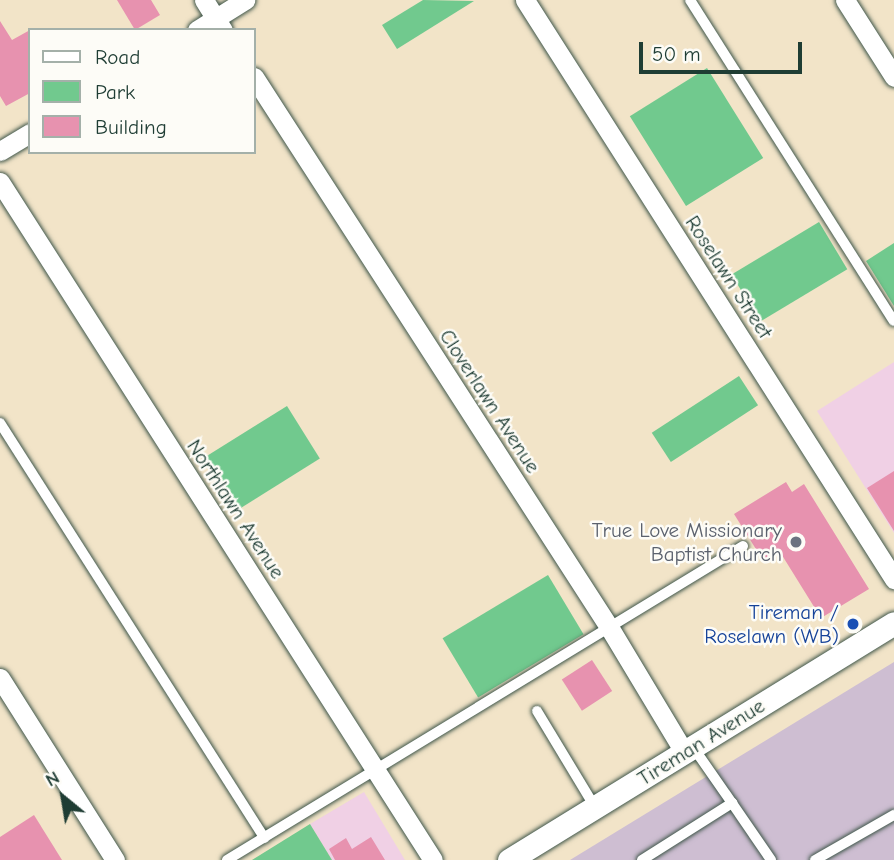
<!DOCTYPE html>
<style>
body{margin:0}
#map{position:relative;width:894px;height:860px;overflow:hidden;background:#f2e4c8;font-family:"Comic Neue",sans-serif}
div>[style]{position:absolute}
.built>*{inset:0;background:#f0d0e5}
.industrial>*{inset:0;background:#cebed2}
.green>*{inset:0;background:#71c98e;transform-origin:0 0}
.building>*{inset:0;background:#e792af;transform-origin:0 0}
.roads{filter:drop-shadow(0 0 2px #3f564a) drop-shadow(0 0 2px #3f564a)}
.service>*{height:10px;margin:-5px;padding:0 5px;transform-origin:5px;border-radius:5px;background:#fff}
.minor>*{height:19px;margin:-9.5px;padding:0 9.5px;transform-origin:9.5px;border-radius:9.5px;background:#fff}
.tertiary>*{height:23px;margin:-11.5px;padding:0 11.5px;transform-origin:11.5px;border-radius:11.5px;background:#fff}
.dots>*{width:19px;height:19px;translate:-50% -50%;box-sizing:border-box;border:4px solid #fdfcf7;border-radius:50%}
span{translate:-50% -50%;white-space:nowrap;text-align:center;line-height:1.15;-webkit-text-stroke:5px #fdfcf7;paint-order:stroke}
.street-label{font-size:21px;color:#1f3d34}
.worship-label{font-size:21px;color:#5b616d}
.right{translate:-100% -50%;text-align:right}
.transit-label{font-size:21px;color:#164399}
.legend{position:absolute;left:28px;top:28px;width:228px;height:126px;box-sizing:border-box;background:#fdfcf7;border:2px solid #a4b0a9;margin:0;padding:9px 12px;list-style:none;font-size:21px;color:#1f3d34}
.legend li{display:flex;align-items:center;gap:14px;height:35px}
.legend b{width:35px;border:2px solid #a4b0a9}
.north{position:absolute;left:28px;top:762px;width:70px;height:70px;-webkit-text-stroke:5px #fdfcf7;paint-order:stroke;rotate:330deg;font-size:19px;font-weight:700;line-height:28px;text-align:center;color:#1f3d34}
.north::after{content:'';display:block;margin:auto;width:24px;height:32px;background:#1f3d34;clip-path:polygon(50% 0,100% 100%,50% 72%,0 100%)}
.scale{position:absolute;left:639px;top:42px;width:163px;height:32px;box-sizing:border-box;border:4px solid #1f3d34;border-top:0;padding-left:9px;font-size:21px;line-height:24px;white-space:nowrap;color:#1f3d34;-webkit-text-stroke:5px #fdfcf7;paint-order:stroke}
</style>
<div id="map">
<div class="built">
<i style="clip-path:polygon(894px 362px,894px 533px,817px 411px)"></i>
<i style="clip-path:polygon(364px 792px,405px 860px,332px 860px,310px 824px)"></i>
</div>
<div class="industrial">
<i style="clip-path:polygon(894px 662px,894px 860px,570px 860px)"></i>
</div>
<div class="green">
<i style="clip-path:polygon(423px 0,474px 1px,397px 49px,382px 25px)"></i>
<i style="left:707px;top:68px;width:106px;height:91px;rotate:58deg"></i>
<i style="left:819px;top:222px;width:55px;height:102px;rotate:59deg"></i>
<i style="clip-path:polygon(894px 243px,894px 306px,866px 261px)"></i>
<i style="left:739px;top:376px;width:35px;height:104px;rotate:57deg"></i>
<i style="left:287px;top:406px;width:62px;height:96px;rotate:58deg"></i>
<i style="left:548px;top:575px;width:69px;height:123px;rotate:59deg"></i>
<i style="clip-path:polygon(310px 824px,332px 860px,252px 860px)"></i>
</div>
<div class="building">
<i style="clip-path:polygon(117px 0,151px 0,160px 15px,135px 30px)"></i>
<i style="clip-path:polygon(0 21px,12px 40px,30px 30px,30px 93px,6px 106px,0 96px)"></i>
<i style="clip-path:polygon(894px 471px,894px 531px,867px 488px)"></i>
<i style="clip-path:polygon(786px 482px,792px 492px,804px 484px,869px 589px,821px 618px,780px 552px,764px 562px,734px 514px)"></i>
<i style="left:592px;top:660px;width:37px;height:36px;rotate:57deg"></i>
<i style="clip-path:polygon(34px 815px,62px 860px,0 860px,0 837px)"></i>
<i style="clip-path:polygon(371px 837px,385px 860px,335px 860px,329px 849px,346px 838px,352px 849px)"></i>
</div>
<div class="roads">
<div class="service">
<i style="left:690px;top:0;width:380px;rotate:57.6deg"></i>
<i style="left:0;top:423px;width:492px;rotate:57.5deg"></i>
<i style="left:537px;top:711px;width:112px;rotate:58.9deg"></i>
<i style="left:732px;top:803px;width:69px;rotate:55.6deg"></i>
<i style="left:227px;top:860px;width:604px;rotate:-31.32deg"></i>
<i style="left:642px;top:860px;width:107px;rotate:-32.3deg"></i>
<i style="left:732px;top:803px;width:68px;rotate:-124.9deg"></i>
<i style="left:815px;top:860px;width:91px;rotate:-29.7deg"></i>
</div>
<div class="minor">
<i style="left:204px;top:0;width:36px;rotate:58deg"></i>
<i style="left:525px;top:0;width:687px;rotate:57.49deg"></i>
<i style="left:845px;top:0;width:91px;rotate:57.5deg"></i>
<i style="left:197px;top:30px;width:57px;rotate:-32deg"></i>
<i style="left:254px;top:77px;width:655px;rotate:57.16deg"></i>
<i style="left:609px;top:627px;width:146px;rotate:59deg"></i>
<i style="left:0;top:151px;width:35px;rotate:-31deg"></i>
<i style="left:0;top:182px;width:804px;rotate:57.44deg"></i>
<i style="left:0;top:678px;width:215px;rotate:57.7deg"></i>
</div>
<div class="tertiary">
<i style="left:509px;top:860px;width:452px;rotate:-31.6deg"></i>
</div>
</div>
<div class="dots">
<i style="left:796px;top:542px;background:#6b7280"></i>
<i style="left:853px;top:624px;background:#1a4fb4"></i>
</div>
<div class="street-label">
<span style="left:729px;top:277px;rotate:57deg">Roselawn Street</span>
<span style="left:490px;top:401px;rotate:57deg">Cloverlawn Avenue</span>
<span style="left:236px;top:509px;rotate:57deg">Northlawn Avenue</span>
<span style="left:701px;top:742px;rotate:-32deg">Tireman Avenue</span>
</div>
<div class="worship-label">
<span class="right" style="left:782px;top:542px">True Love Missionary<br>Baptist Church</span>
</div>
<div class="transit-label">
<span class="right" style="left:839px;top:624px">Tireman /<br>Roselawn (WB)</span>
</div>
<ul class="legend">
<li><b style="height:9px;background:#fff"></b>Road</li>
<li><b style="height:19px;background:#71c98e"></b>Park</li>
<li><b style="height:19px;background:#e792af"></b>Building</li>
</ul>
<div class="north">N</div>
<div class="scale">50 m</div>
</div>
